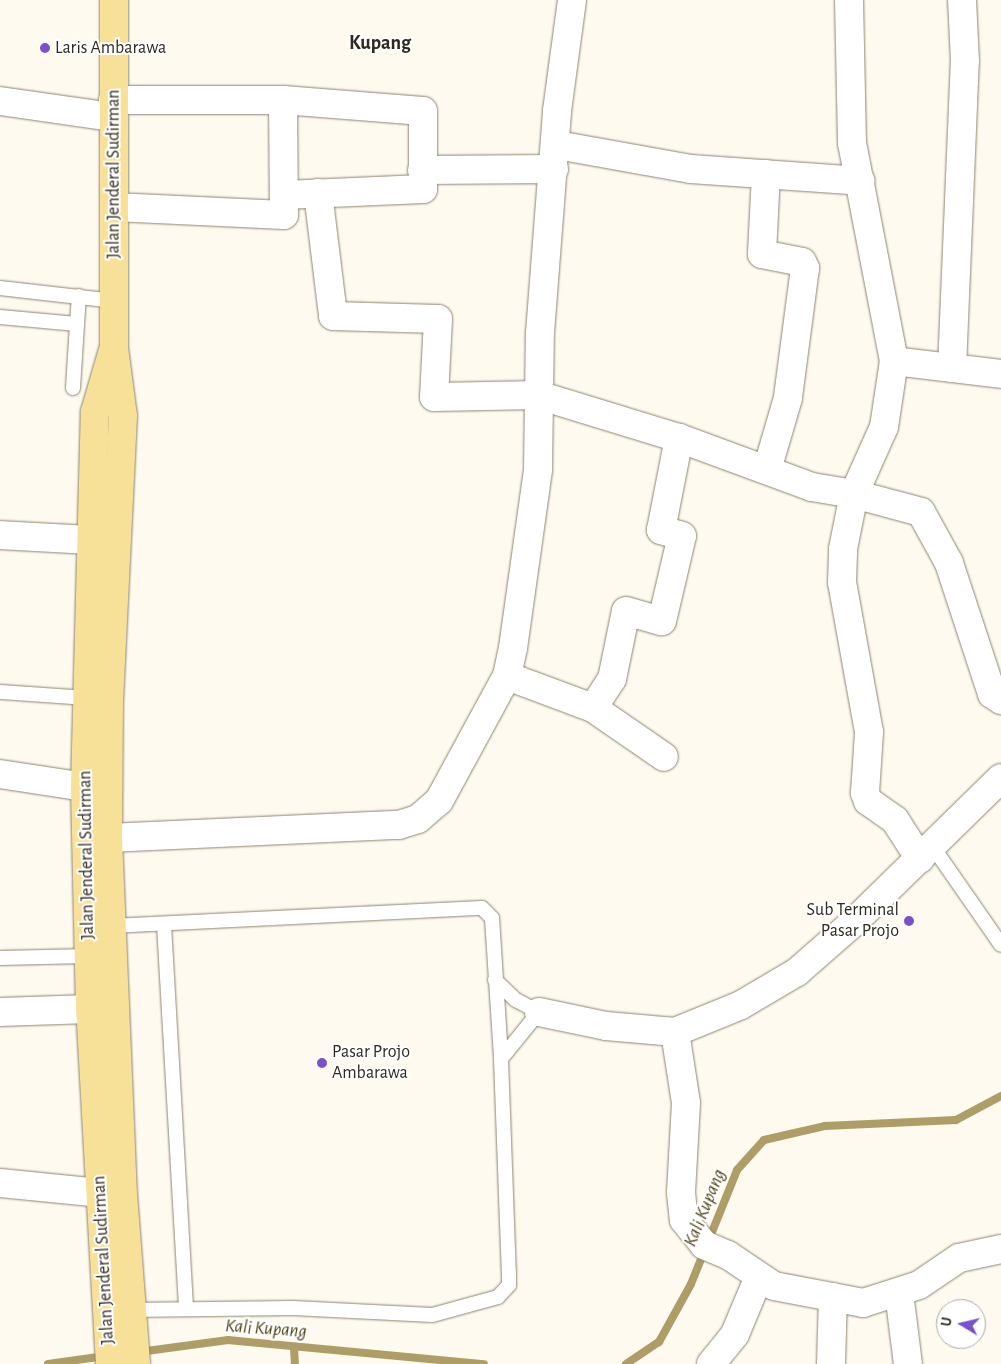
<!DOCTYPE html>
<style>
body{margin:0}
#map{position:relative;width:1001px;height:1364px;overflow:hidden;background:#fefaf0;font-family:"Alegreya Sans",sans-serif}
div>[style]{position:absolute}
.stream>*{height:8px;margin:-4px;padding:0 4px;transform-origin:4px;border-radius:4px;background:#af9d67}
.roads{filter:drop-shadow(0 0 1px #8d856e) drop-shadow(0 0 1px #8d856e)}
.service>*{height:14px;margin:-7px;padding:0 7px;transform-origin:7px;border-radius:7px;background:#fff}
.minor>*{height:28px;margin:-14px;padding:0 14px;transform-origin:14px;border-radius:14px;background:#fff}
.tertiary>*{height:28px;margin:-14px;padding:0 14px;transform-origin:14px;border-radius:14px;background:#fff}
.primary>*{height:28px;margin:-14px;padding:0 14px;transform-origin:14px;border-radius:14px;background:#f7e098}
.dots>*{width:14px;height:14px;translate:-50% -50%;box-sizing:border-box;border:2px solid #fff;border-radius:50%}
span{translate:-50% -50%;white-space:nowrap;text-align:center;line-height:1.15;-webkit-text-stroke:4px #fff;paint-order:stroke}
.poi-label{font-size:18px;color:#2e2a21}
.left{translate:0 -50%;text-align:left}
.right{translate:-100% -50%;text-align:right}
.street-label{font-size:18px;color:#2e2a21}
.water-label{font-size:19px;color:#504217;font-style:italic}
.quarter-label{font-size:20px;color:#2e2a21;font-weight:700}
.north{position:absolute;left:936px;top:1299px;width:50px;height:50px;box-sizing:border-box;background:#fff;border:1px solid #abaaa6;border-radius:50%;rotate:279deg;font-size:14px;font-weight:700;line-height:20px;text-align:center;color:#2e2a21}
.north::after{content:'';display:block;margin:auto;width:18px;height:22px;background:#7952cb;clip-path:polygon(50% 0,100% 100%,50% 72%,0 100%)}
</style>
<div id="map">
<div class="stream">
<i style="left:294px;top:1347px;width:17px;rotate:87deg"></i>
<i style="left:139px;top:1352px;width:90px;rotate:-7.7deg"></i>
<i style="left:228px;top:1340px;width:257px;rotate:5.4deg"></i>
<i style="left:48px;top:1364px;width:58px;rotate:-8deg"></i>
<i style="left:626px;top:1364px;width:40px;rotate:-34deg"></i>
<i style="left:659px;top:1342px;width:66px;rotate:-61.1deg"></i>
<i style="left:691px;top:1284px;width:123px;rotate:-68deg"></i>
<i style="left:737px;top:1170px;width:40px;rotate:-48deg"></i>
<i style="left:764px;top:1140px;width:63px;rotate:-12.9deg"></i>
<i style="left:825px;top:1126px;width:131px;rotate:-2.6deg"></i>
<i style="left:956px;top:1120px;width:51px;rotate:-28.1deg"></i>
</div>
<div class="roads">
<div class="service">
<i style="left:0;top:288px;width:115px;rotate:6.5deg"></i>
<i style="left:0;top:317px;width:77px;rotate:5.2deg"></i>
<i style="left:77px;top:324px;width:28px;rotate:-86deg"></i>
<i style="left:73px;top:388px;width:64px;rotate:-86.4deg"></i>
<i style="left:0;top:692px;width:87px;rotate:3.9deg"></i>
<i style="left:933px;top:847px;width:119px;rotate:55.2deg"></i>
<i style="left:164px;top:925px;width:384px;rotate:86.7deg"></i>
<i style="left:111px;top:926px;width:371px;rotate:-2.8deg"></i>
<i style="left:482px;top:908px;width:14px;rotate:45deg"></i>
<i style="left:492px;top:918px;width:141px;rotate:86.3deg"></i>
<i style="left:501px;top:1059px;width:214px;rotate:87.9deg"></i>
<i style="left:509px;top:1273px;width:12px;rotate:90deg"></i>
<i style="left:509px;top:1285px;width:16px;rotate:133deg"></i>
<i style="left:498px;top:1297px;width:68px;rotate:164.7deg"></i>
<i style="left:432px;top:1315px;width:139px;rotate:-177.1deg"></i>
<i style="left:293px;top:1308px;width:164px;rotate:179.3deg"></i>
<i style="left:0;top:958px;width:89px;rotate:-1.3deg"></i>
<i style="left:495px;top:980px;width:29px;rotate:44deg"></i>
<i style="left:516px;top:1000px;width:26px;rotate:28deg"></i>
<i style="left:539px;top:1012px;width:60px;rotate:129deg"></i>
</div>
<div class="minor">
<i style="left:113px;top:100px;width:170px"></i>
<i style="left:283px;top:100px;width:140px;rotate:4.5deg"></i>
<i style="left:423px;top:111px;width:78px;rotate:90deg"></i>
<i style="left:423px;top:189px;width:139px;rotate:177.5deg"></i>
<i style="left:0;top:101px;width:114px;rotate:8.1deg"></i>
<i style="left:557px;top:145px;width:136px;rotate:10.2deg"></i>
<i style="left:691px;top:169px;width:170px;rotate:4deg"></i>
<i style="left:422px;top:170px;width:132px;rotate:-0.4deg"></i>
<i style="left:766px;top:174px;width:80px;rotate:92.9deg"></i>
<i style="left:762px;top:254px;width:41px;rotate:11.3deg"></i>
<i style="left:802px;top:262px;width:7px;rotate:63deg"></i>
<i style="left:805px;top:268px;width:131px;rotate:97.5deg"></i>
<i style="left:788px;top:398px;width:75px;rotate:106.3deg"></i>
<i style="left:318px;top:193px;width:124px;rotate:83deg"></i>
<i style="left:333px;top:316px;width:105px;rotate:1.6deg"></i>
<i style="left:438px;top:319px;width:78px;rotate:92.9deg"></i>
<i style="left:434px;top:397px;width:104px;rotate:-1.1deg"></i>
<i style="left:538px;top:395px;width:147px;rotate:17deg"></i>
<i style="left:679px;top:438px;width:142px;rotate:20.2deg"></i>
<i style="left:812px;top:487px;width:43px;rotate:9.5deg"></i>
<i style="left:854px;top:494px;width:73px;rotate:-65.9deg"></i>
<i style="left:884px;top:427px;width:67px;rotate:-81.4deg"></i>
<i style="left:894px;top:361px;width:222px;rotate:-100.9deg"></i>
<i style="left:852px;top:143px;width:143px;rotate:-91.2deg"></i>
<i style="left:114px;top:207px;width:170px;rotate:2.7deg"></i>
<i style="left:284px;top:215px;width:115px;rotate:-90.5deg"></i>
<i style="left:894px;top:361px;width:108px;rotate:6.9deg"></i>
<i style="left:952px;top:368px;width:307px;rotate:-87.6deg"></i>
<i style="left:965px;top:61px;width:61px;rotate:-92.8deg"></i>
<i style="left:0;top:535px;width:90px;rotate:3.2deg"></i>
<i style="left:507px;top:676px;width:92px;rotate:20.4deg"></i>
<i style="left:593px;top:708px;width:86px;rotate:34.6deg"></i>
<i style="left:593px;top:708px;width:35px;rotate:-57deg"></i>
<i style="left:612px;top:679px;width:69px;rotate:-78.4deg"></i>
<i style="left:626px;top:611px;width:37px;rotate:16deg"></i>
<i style="left:662px;top:621px;width:87px;rotate:-76.8deg"></i>
<i style="left:682px;top:536px;width:22px;rotate:-164deg"></i>
<i style="left:661px;top:530px;width:94px;rotate:-78.9deg"></i>
<i style="left:108px;top:838px;width:291px;rotate:-2.6deg"></i>
<i style="left:399px;top:825px;width:20px;rotate:-18deg"></i>
<i style="left:418px;top:819px;width:28px;rotate:-41deg"></i>
<i style="left:439px;top:801px;width:142px;rotate:-61.5deg"></i>
<i style="left:507px;top:676px;width:29px;rotate:-78deg"></i>
<i style="left:513px;top:648px;width:181px;rotate:-82deg"></i>
<i style="left:538px;top:469px;width:136px;rotate:-89.2deg"></i>
<i style="left:540px;top:333px;width:223px;rotate:-85.6deg"></i>
<i style="left:557px;top:111px;width:112px;rotate:-82.3deg"></i>
<i style="left:920px;top:859px;width:46px;rotate:-122.7deg"></i>
<i style="left:895px;top:820px;width:33px;rotate:-145deg"></i>
<i style="left:868px;top:801px;width:9px;rotate:-111deg"></i>
<i style="left:865px;top:793px;width:61px;rotate:-86.2deg"></i>
<i style="left:869px;top:732px;width:152px;rotate:-100.2deg"></i>
<i style="left:842px;top:582px;width:33px;rotate:-88deg"></i>
<i style="left:843px;top:549px;width:56px;rotate:-78.7deg"></i>
<i style="left:854px;top:494px;width:69px;rotate:15deg"></i>
<i style="left:921px;top:512px;width:58px;rotate:61.2deg"></i>
<i style="left:949px;top:563px;width:138px;rotate:71.8deg"></i>
<i style="left:992px;top:694px;width:11px;rotate:34deg"></i>
<i style="left:0;top:1012px;width:90px;rotate:-1.9deg"></i>
<i style="left:539px;top:1012px;width:68px;rotate:11.8deg"></i>
<i style="left:606px;top:1026px;width:69px;rotate:5deg"></i>
<i style="left:675px;top:1032px;width:71px;rotate:-22.2deg"></i>
<i style="left:741px;top:1005px;width:65px;rotate:-30.5deg"></i>
<i style="left:797px;top:972px;width:74px;rotate:-41.2deg"></i>
<i style="left:853px;top:923px;width:207px;rotate:-44.4deg"></i>
<i style="left:675px;top:1032px;width:72px;rotate:81.2deg"></i>
<i style="left:686px;top:1103px;width:90px;rotate:93.2deg"></i>
<i style="left:681px;top:1193px;width:27px;rotate:84deg"></i>
<i style="left:684px;top:1220px;width:32px;rotate:51deg"></i>
<i style="left:704px;top:1245px;width:26px;rotate:23deg"></i>
<i style="left:728px;top:1255px;width:55px;rotate:34deg"></i>
<i style="left:774px;top:1286px;width:91px;rotate:10.8deg"></i>
<i style="left:863px;top:1303px;width:59px;rotate:-17.8deg"></i>
<i style="left:919px;top:1285px;width:48px;rotate:-34deg"></i>
<i style="left:959px;top:1258px;width:43px;rotate:-12.1deg"></i>
<i style="left:0;top:1183px;width:101px;rotate:5.7deg"></i>
<i style="left:899px;top:1293px;width:72px;rotate:82.8deg"></i>
<i style="left:711px;top:1364px;width:38px;rotate:-51deg"></i>
<i style="left:735px;top:1334px;width:60px;rotate:-67.3deg"></i>
<i style="left:831px;top:1364px;width:67px;rotate:-88.3deg"></i>
</div>
<div class="tertiary">
<i style="left:0;top:774px;width:86px;rotate:8.7deg"></i>
</div>
<div class="primary">
<i style="left:114px;top:0;width:348px;rotate:90deg"></i>
<i style="left:114px;top:348px;width:69px;rotate:82.5deg"></i>
<i style="left:123px;top:416px;width:283px;rotate:92.8deg"></i>
<i style="left:109px;top:699px;width:139px;rotate:90.4deg"></i>
<i style="left:108px;top:838px;width:356px;rotate:87.6deg"></i>
<i style="left:123px;top:1194px;width:170px;rotate:85.6deg"></i>
<i style="left:110px;top:1364px;width:356px;rotate:-93.2deg"></i>
<i style="left:90px;top:1009px;width:222px;rotate:-91.3deg"></i>
<i style="left:85px;top:787px;width:375px;rotate:-88.5deg"></i>
<i style="left:95px;top:412px;width:65px;rotate:-73.8deg"></i>
</div>
</div>
<div class="dots">
<i style="left:45px;top:48px;background:#7952cb"></i>
<i style="left:909px;top:921px;background:#7952cb"></i>
<i style="left:322px;top:1063px;background:#7952cb"></i>
</div>
<div class="poi-label">
<span class="left" style="left:55px;top:48px">Laris Ambarawa</span>
<span class="right" style="left:899px;top:921px">Sub Terminal<br>Pasar Projo</span>
<span class="left" style="left:332px;top:1063px">Pasar Projo<br>Ambarawa</span>
</div>
<div class="street-label">
<span style="left:114px;top:174px;rotate:-90deg">Jalan Jenderal Sudirman</span>
<span style="left:87px;top:855px;rotate:-91deg">Jalan Jenderal Sudirman</span>
<span style="left:104px;top:1260px;rotate:-93deg">Jalan Jenderal Sudirman</span>
</div>
<div class="water-label">
<span style="left:705px;top:1208px;rotate:-68deg">Kali Kupang</span>
<span style="left:266px;top:1329px;rotate:4deg">Kali Kupang</span>
</div>
<div class="quarter-label">
<span style="left:380px;top:43px">Kupang</span>
</div>
<div class="north">U</div>
</div>
